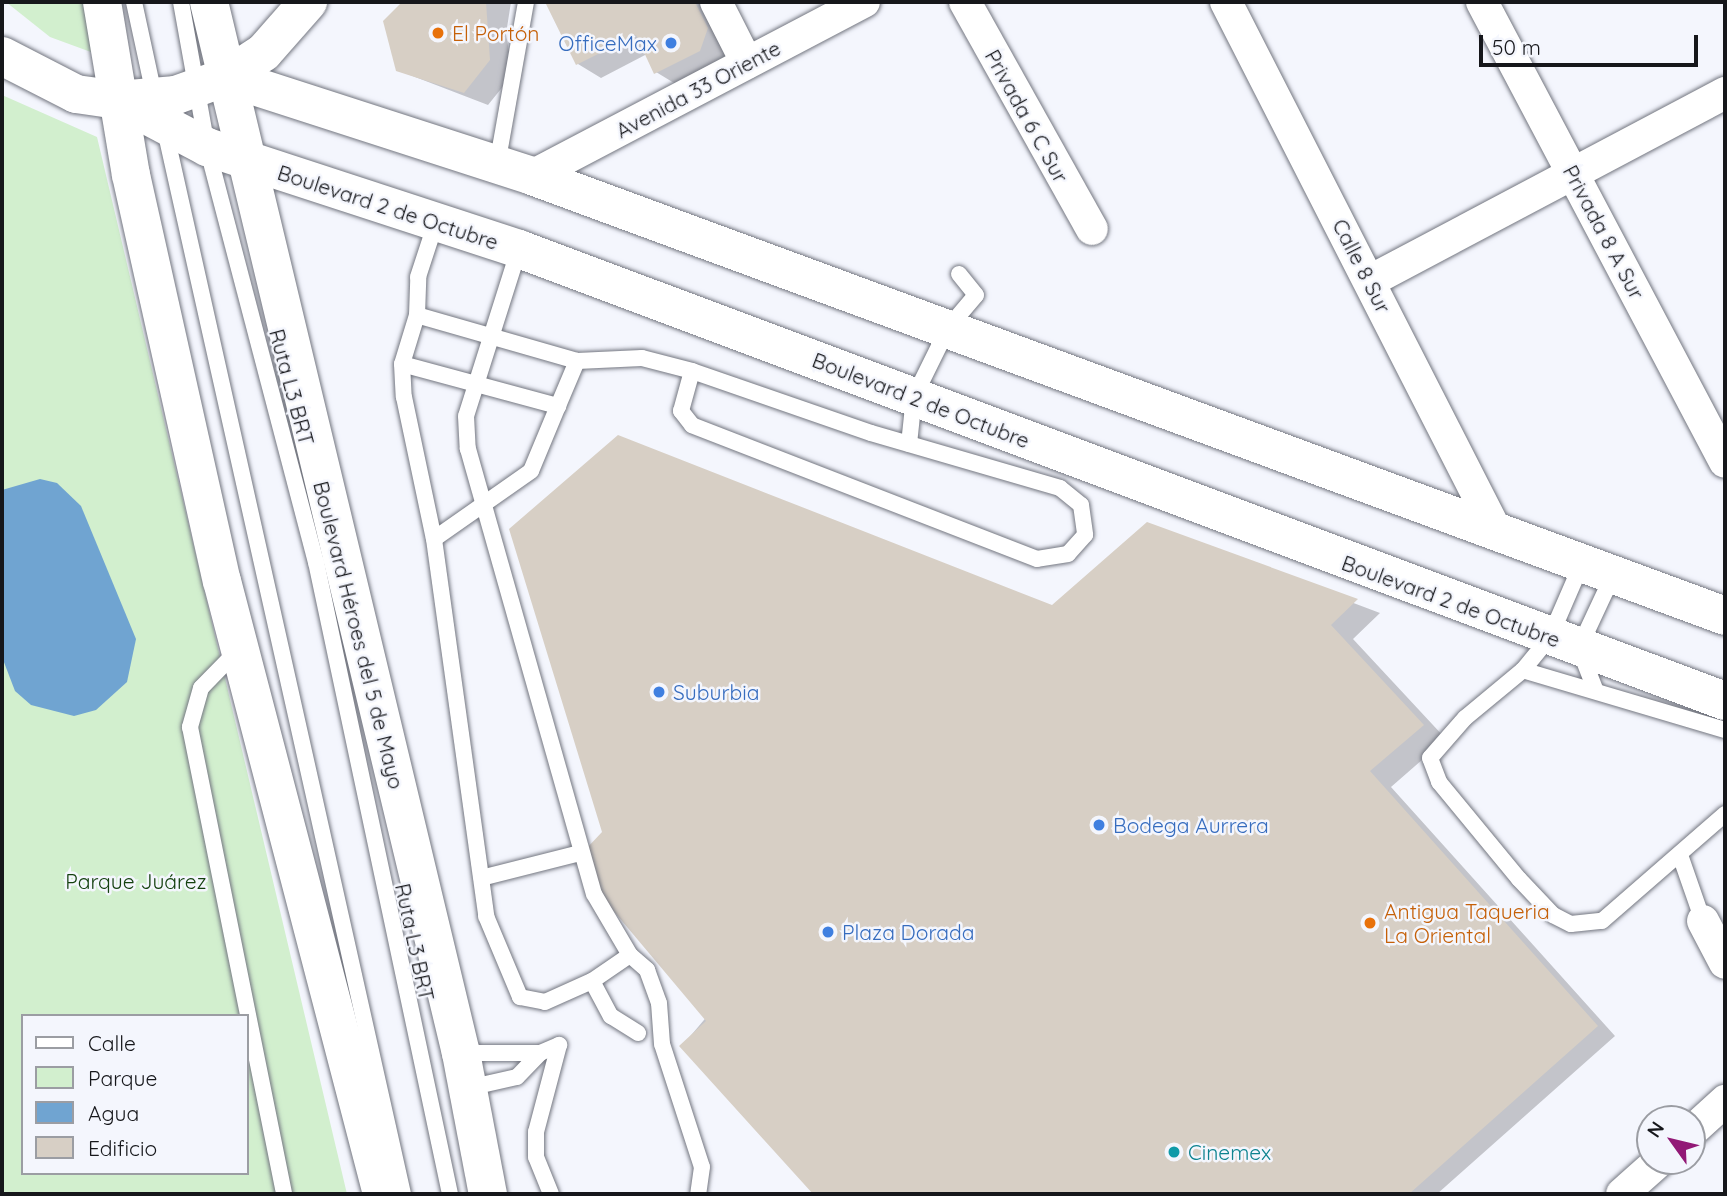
<!DOCTYPE html>
<meta charset="utf-8">
<style>
body{margin:0}
#map{position:relative;width:1727px;height:1196px;overflow:hidden;background:#f4f6fd;font-family:Quicksand,sans-serif}
div>[style]{position:absolute}
.green>*{inset:0;background:#d2efce}
.water>*{inset:0;background:#70a4d1}
.shadow>*{inset:0;background:#0003}
.building>*{inset:0;background:#d7cfc5}
.roads{filter:drop-shadow(0 0 2px #737680) drop-shadow(0 0 2px #737680)}
.lane>*{height:16px;margin:-8px;padding:0 8px;transform-origin:8px;border-radius:8px;background:#fff}
.street>*{height:32px;margin:-16px;padding:0 16px;transform-origin:16px;border-radius:16px;background:#fff}
.secondary>*{height:38px;margin:-19px;padding:0 19px;transform-origin:19px;border-radius:19px;background:#fff}
.primary>*{height:38px;margin:-19px;padding:0 19px;transform-origin:19px;border-radius:19px;background:#fff}
.dots>*{width:19px;height:19px;translate:-50% -50%;box-sizing:border-box;border:4px solid #f4f6fd;border-radius:50%}
span{translate:-50% -50%;white-space:nowrap;text-align:center;line-height:1.15;-webkit-text-stroke:5px #f4f6fd;paint-order:stroke}
.food-label{font-size:21px;color:#c56008}
.left{translate:0 -50%;text-align:left}
.shop-label{font-size:21px;color:#366cbe}
.right{translate:-100% -50%;text-align:right}
.street-label{font-size:21px;color:#16171b}
.park-label{font-size:21px;color:#14410f}
.culture-label{font-size:21px;color:#0d838f}
.frame{position:absolute;inset:0;border:4px solid #16171b;pointer-events:none}
.legend{position:absolute;left:21px;top:1014px;width:228px;height:161px;box-sizing:border-box;background:#f4f6fd;border:2px solid #9b9da3;margin:0;padding:9px 12px;list-style:none;font-size:21px;color:#16171b}
.legend li{display:flex;align-items:center;gap:14px;height:35px}
.legend b{width:35px;border:2px solid #9b9da3}
.north{position:absolute;left:1636px;top:1105px;width:70px;height:70px;box-sizing:border-box;background:#f4f6fd;border:2px solid #9b9da3;border-radius:50%;rotate:304deg;font-size:19px;font-weight:700;line-height:28px;text-align:center;color:#16171b}
.north::after{content:'';display:block;margin:auto;width:24px;height:32px;background:#921976;clip-path:polygon(50% 0,100% 100%,50% 72%,0 100%)}
.scale{position:absolute;left:1479px;top:35px;width:219px;height:32px;box-sizing:border-box;border:4px solid #16171b;border-top:0;padding-left:9px;font-size:21px;line-height:24px;white-space:nowrap;color:#16171b;-webkit-text-stroke:5px #f4f6fd;paint-order:stroke}
</style>
<div id="map">
<div class="green">
<i style="clip-path:polygon(6px 2px,89px 2px,99px 55px,50px 37px)"></i>
<i style="clip-path:polygon(evenodd,2px 95px,97px 137px,347px 1194px,2px 1194px,2px 95px,23px 1016px,247px 1016px,247px 1173px,23px 1173px,23px 1016px)"></i>
</div>
<div class="water">
<i style="clip-path:polygon(40px 479px,57px 483px,81px 506px,136px 639px,127px 682px,96px 710px,74px 716px,31px 705px,15px 691px,2px 657px,2px 490px)"></i>
</div>
<div class="shadow">
<i style="clip-path:polygon(405px 2px,511px 2px,506px 34px,513px 74px,488px 105px,397px 70px,385px 22px)"></i>
<i style="clip-path:polygon(547px 2px,710px 2px,731px 43px,723px 64px,679px 86px,656px 72px,647px 54px,601px 78px,578px 64px)"></i>
<i style="clip-path:polygon(1224px 554px,1380px 613px,1353px 639px,1446px 739px,1391px 787px,1615px 1036px,1437px 1194px,815px 1194px,682px 1046px,1052px 607px)"></i>
</div>
<div class="building">
<i style="clip-path:polygon(402px 2px,486px 2px,490px 60px,464px 93px,396px 71px,383px 21px)"></i>
<i style="clip-path:polygon(545px 2px,695px 2px,708px 28px,700px 51px,654px 74px,636px 35px,576px 65px)"></i>
<i style="clip-path:polygon(618px 435px,1052px 605px,1147px 522px,1358px 599px,1331px 625px,1424px 725px,1370px 771px,1598px 1026px,1409px 1194px,813px 1194px,679px 1046px,706px 1021px,601px 896px,586px 849px,602px 832px,509px 529px)"></i>
</div>
<div class="roads">
<div class="lane">
<i style="left:134px;top:2px;width:99px;rotate:77.8deg"></i>
<i style="left:181px;top:2px;width:147px;rotate:79.8deg"></i>
<i style="left:207px;top:147px;width:429px;rotate:75.3deg"></i>
<i style="left:316px;top:562px;width:646px;rotate:78.03deg"></i>
<i style="left:165px;top:130px;width:1090px;rotate:77.39deg"></i>
<i style="left:497px;top:165px;width:166px;rotate:-79.9deg"></i>
<i style="left:519px;top:249px;width:175px;rotate:107.6deg"></i>
<i style="left:466px;top:416px;width:33px;rotate:87deg"></i>
<i style="left:468px;top:449px;width:462px;rotate:74.2deg"></i>
<i style="left:594px;top:894px;width:71px;rotate:59.5deg"></i>
<i style="left:630px;top:955px;width:23px;rotate:41deg"></i>
<i style="left:647px;top:970px;width:35px;rotate:70deg"></i>
<i style="left:659px;top:1003px;width:41px;rotate:85.8deg"></i>
<i style="left:662px;top:1044px;width:129px;rotate:72deg"></i>
<i style="left:702px;top:1167px;width:27px;rotate:98deg"></i>
<i style="left:417px;top:315px;width:38px;rotate:-88deg"></i>
<i style="left:418px;top:277px;width:58px;rotate:-71.9deg"></i>
<i style="left:577px;top:361px;width:65px;rotate:-2.6deg"></i>
<i style="left:642px;top:358px;width:52px;rotate:14.6deg"></i>
<i style="left:692px;top:371px;width:189px;rotate:19.1deg"></i>
<i style="left:871px;top:433px;width:197px;rotate:16.2deg"></i>
<i style="left:1060px;top:488px;width:27px;rotate:39deg"></i>
<i style="left:1081px;top:505px;width:30px;rotate:82deg"></i>
<i style="left:1085px;top:535px;width:25px;rotate:132deg"></i>
<i style="left:1068px;top:554px;width:31px;rotate:171deg"></i>
<i style="left:1037px;top:559px;width:370px;rotate:-158.8deg"></i>
<i style="left:692px;top:425px;width:18px;rotate:-128deg"></i>
<i style="left:681px;top:411px;width:41px;rotate:-74.6deg"></i>
<i style="left:402px;top:364px;width:162px;rotate:15.1deg"></i>
<i style="left:558px;top:406px;width:70px;rotate:112.6deg"></i>
<i style="left:531px;top:471px;width:118px;rotate:145deg"></i>
<i style="left:558px;top:406px;width:49px;rotate:-67.1deg"></i>
<i style="left:577px;top:361px;width:166px;rotate:-164deg"></i>
<i style="left:417px;top:315px;width:51px;rotate:107deg"></i>
<i style="left:402px;top:364px;width:33px;rotate:87deg"></i>
<i style="left:404px;top:397px;width:145px;rotate:78.1deg"></i>
<i style="left:434px;top:539px;width:381px;rotate:82.1deg"></i>
<i style="left:486px;top:916px;width:88px;rotate:67.2deg"></i>
<i style="left:520px;top:997px;width:25px;rotate:11deg"></i>
<i style="left:545px;top:1002px;width:51px;rotate:-24.1deg"></i>
<i style="left:592px;top:981px;width:40px;rotate:62deg"></i>
<i style="left:611px;top:1016px;width:32px;rotate:32deg"></i>
<i style="left:909px;top:444px;width:47px;rotate:-83.9deg"></i>
<i style="left:914px;top:397px;width:77px;rotate:-63.8deg"></i>
<i style="left:948px;top:328px;width:43px;rotate:-49.7deg"></i>
<i style="left:976px;top:295px;width:27px;rotate:-129deg"></i>
<i style="left:239px;top:649px;width:54px;rotate:134.3deg"></i>
<i style="left:201px;top:688px;width:41px;rotate:105.8deg"></i>
<i style="left:190px;top:727px;width:476px;rotate:78.6deg"></i>
<i style="left:1523px;top:670px;width:43px;rotate:-50.7deg"></i>
<i style="left:1550px;top:637px;width:81px;rotate:-66.6deg"></i>
<i style="left:1595px;top:689px;width:44px;rotate:-111.3deg"></i>
<i style="left:1579px;top:648px;width:81px;rotate:-65deg"></i>
<i style="left:1725px;top:730px;width:211px;rotate:-163.5deg"></i>
<i style="left:1523px;top:670px;width:75px;rotate:140.4deg"></i>
<i style="left:1465px;top:718px;width:53px;rotate:131.2deg"></i>
<i style="left:1430px;top:758px;width:26px;rotate:69deg"></i>
<i style="left:1439px;top:782px;width:126px;rotate:50.5deg"></i>
<i style="left:1519px;top:879px;width:50px;rotate:46.6deg"></i>
<i style="left:1553px;top:915px;width:20px;rotate:27deg"></i>
<i style="left:1571px;top:924px;width:31px;rotate:-6deg"></i>
<i style="left:1602px;top:921px;width:163px;rotate:-41deg"></i>
<i style="left:1680px;top:855px;width:70px;rotate:70.8deg"></i>
<i style="left:485px;top:877px;width:98px;rotate:-14.2deg"></i>
<i style="left:592px;top:981px;width:46px;rotate:-34.4deg"></i>
<i style="left:461px;top:1053px;width:79px"></i>
<i style="left:468px;top:1088px;width:50px;rotate:-12.7deg"></i>
<i style="left:517px;top:1077px;width:33px;rotate:-46deg"></i>
<i style="left:540px;top:1053px;width:21px;rotate:-23deg"></i>
<i style="left:551px;top:1194px;width:40px;rotate:-112deg"></i>
<i style="left:536px;top:1157px;width:25px;rotate:-90deg"></i>
<i style="left:536px;top:1132px;width:90px;rotate:-75.2deg"></i>
</div>
<div class="street">
<i style="left:716px;top:2px;width:68px;rotate:63.1deg"></i>
<i style="left:965px;top:2px;width:260px;rotate:60.8deg"></i>
<i style="left:1226px;top:2px;width:594px;rotate:62.96deg"></i>
<i style="left:1482px;top:2px;width:520px;rotate:62.15deg"></i>
<i style="left:532px;top:176px;width:375px;rotate:-27.7deg"></i>
<i style="left:1370px;top:281px;width:402px;rotate:-27.9deg"></i>
<i style="left:1703px;top:921px;width:47px;rotate:62.4deg"></i>
<i style="left:1692px;top:1131px;width:45px;rotate:-42.3deg"></i>
<i style="left:1622px;top:1194px;width:50px;rotate:-41.7deg"></i>
</div>
<div class="secondary">
<i style="left:2px;top:56px;width:83px;rotate:27.2deg"></i>
<i style="left:76px;top:94px;width:42px;rotate:8.1deg"></i>
<i style="left:118px;top:100px;width:58px;rotate:-4.9deg"></i>
<i style="left:176px;top:95px;width:53px;rotate:-19.8deg"></i>
<i style="left:226px;top:77px;width:45px;rotate:-33.3deg"></i>
<i style="left:264px;top:52px;width:67px;rotate:-48.7deg"></i>
</div>
<div class="primary">
<i style="left:102px;top:2px;width:175px;rotate:80.5deg"></i>
<i style="left:131px;top:175px;width:416px;rotate:77.4deg"></i>
<i style="left:222px;top:581px;width:634px;rotate:75.37deg"></i>
<i style="left:209px;top:2px;width:1081px;rotate:76.52deg"></i>
<i style="left:461px;top:1053px;width:144px;rotate:79.2deg"></i>
<i style="left:226px;top:77px;width:322px;rotate:17.9deg"></i>
<i style="left:532px;top:176px;width:1272px;rotate:20.24deg"></i>
<i style="left:118px;top:100px;width:101px;rotate:27.8deg"></i>
<i style="left:207px;top:147px;width:328px;rotate:18.1deg"></i>
<i style="left:519px;top:249px;width:1288px;rotate:20.55deg"></i>
</div>
</div>
<div class="dots">
<i style="left:438px;top:33px;background:#e8710a"></i>
<i style="left:671px;top:43px;background:#3f7fe0"></i>
<i style="left:659px;top:692px;background:#3f7fe0"></i>
<i style="left:1099px;top:825px;background:#3f7fe0"></i>
<i style="left:1370px;top:923px;background:#e8710a"></i>
<i style="left:828px;top:932px;background:#3f7fe0"></i>
<i style="left:1174px;top:1152px;background:#0f9aa8"></i>
</div>
<div class="food-label">
<span class="left" style="left:452px;top:33px">El Portón</span>
<span class="left" style="left:1384px;top:923px">Antigua Taqueria<br>La Oriental</span>
</div>
<div class="shop-label">
<span class="right" style="left:657px;top:43px">OfficeMax</span>
<span class="left" style="left:673px;top:692px">Suburbia</span>
<span class="left" style="left:1113px;top:825px">Bodega Aurrera</span>
<span class="left" style="left:842px;top:932px">Plaza Dorada</span>
</div>
<div class="street-label">
<span style="left:698px;top:89px;rotate:-28deg">Avenida 33 Oriente</span>
<span style="left:1027px;top:116px;rotate:61deg">Privada 6 C Sur</span>
<span style="left:388px;top:207px;rotate:18deg">Boulevard 2 de Octubre</span>
<span style="left:1604px;top:232px;rotate:62deg">Privada 8 A Sur</span>
<span style="left:1362px;top:266px;rotate:63deg">Calle 8 Sur</span>
<span style="left:292px;top:387px;rotate:75deg">Ruta L3 BRT</span>
<span style="left:921px;top:400px;rotate:21deg">Boulevard 2 de Octubre</span>
<span style="left:1451px;top:601px;rotate:20deg">Boulevard 2 de Octubre</span>
<span style="left:359px;top:635px;rotate:76deg">Boulevard Héroes del 5 de Mayo</span>
<span style="left:415px;top:942px;rotate:78deg">Ruta L3 BRT</span>
</div>
<div class="park-label">
<span style="left:136px;top:881px">Parque Juárez</span>
</div>
<div class="culture-label">
<span class="left" style="left:1188px;top:1152px">Cinemex</span>
</div>
<div class="frame"></div>
<ul class="legend">
<li><b style="height:9px;background:#fff"></b>Calle</li>
<li><b style="height:19px;background:#d2efce"></b>Parque</li>
<li><b style="height:19px;background:#70a4d1"></b>Agua</li>
<li><b style="height:19px;background:#d7cfc5"></b>Edificio</li>
</ul>
<div class="north">N</div>
<div class="scale">50 m</div>
</div>
